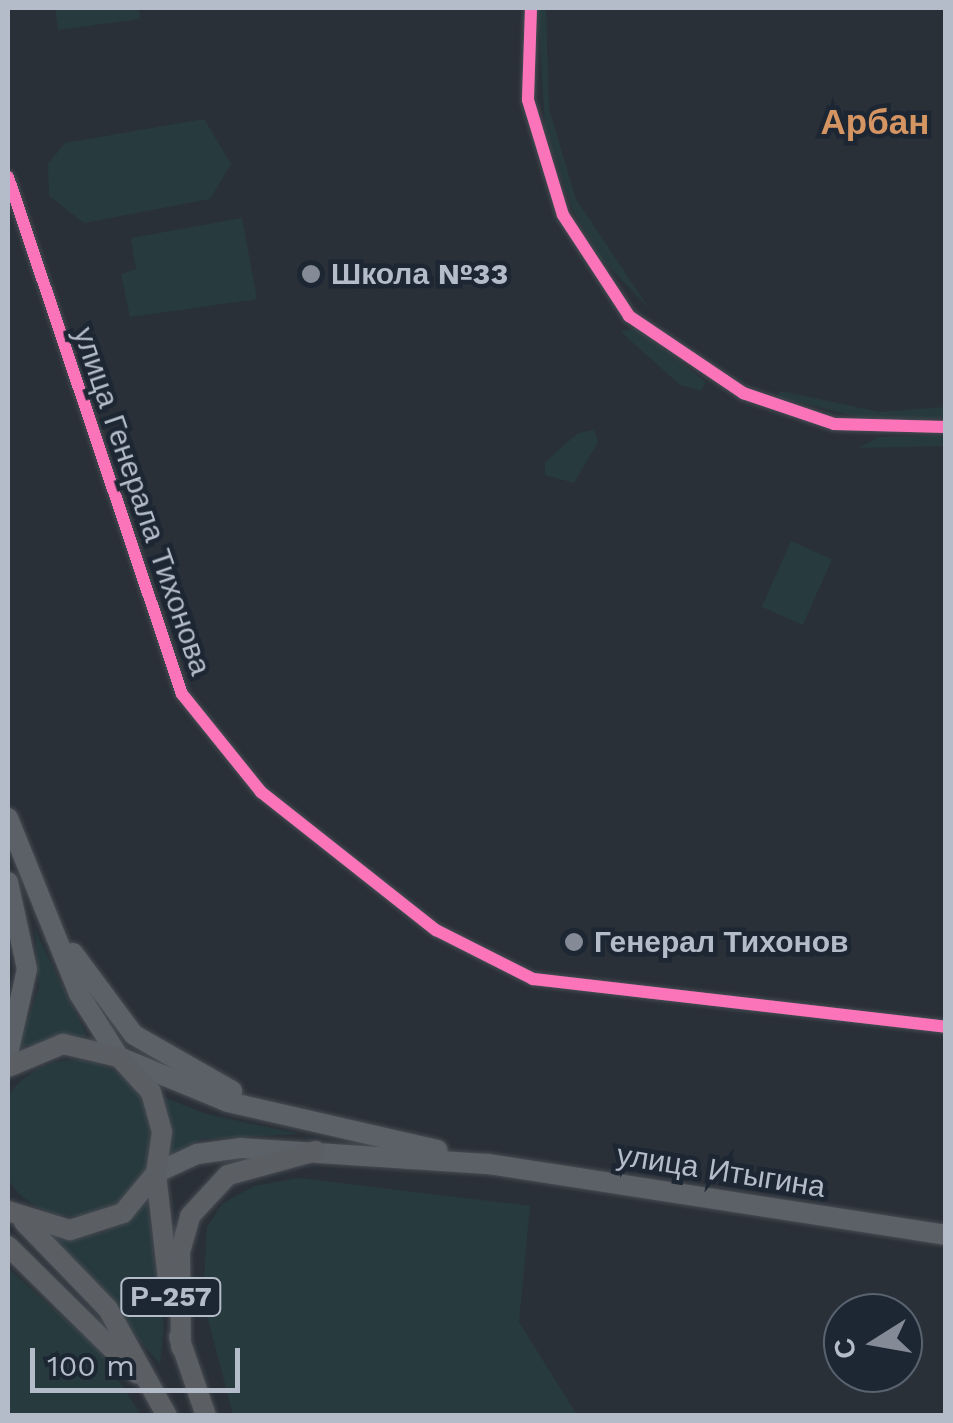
<!DOCTYPE html>
<meta charset="utf-8">
<style>
body{margin:0}
#map{position:relative;width:953px;height:1423px;overflow:hidden;background:#2a3038;font-family:"Work Sans",sans-serif}
div>[style]{position:absolute}
.green>*{inset:0;background:#273a3e;transform-origin:0 0}
.round{border-radius:50%}
.roads{filter:drop-shadow(0 0 2px #484c53) drop-shadow(0 0 2px #484c53)}
.minor>*{height:12px;margin:-6px;padding:0 6px;transform-origin:6px;border-radius:6px;background:#5a5e66}
.primary>*{height:20px;margin:-10px;padding:0 10px;transform-origin:10px;border-radius:10px;background:#5c6168}
.trunk>*{height:20px;margin:-10px;padding:0 10px;transform-origin:10px;border-radius:10px;background:#5b5f64}
.cycleway>*{height:12px;margin:-6px;padding:0 6px;transform-origin:6px;border-radius:6px;background:#fb73b8}
.dots>*{width:28px;height:28px;translate:-50% -50%;box-sizing:border-box;border:5px solid #1d2633;border-radius:50%}
span{translate:-50% -50%;white-space:nowrap;text-align:center;line-height:1.15;-webkit-text-stroke:9px #1d2633;paint-order:stroke}
.shield-label span{padding:2px 8px;background:#1d2633;border:2px solid;border-radius:8px;-webkit-text-stroke-width:0}
.shield-label{font-size:28px;color:#b4bcc9;font-weight:700}
.poi-label{font-size:30px;color:#b4bcc9;font-weight:700}
.left{translate:0 -50%;text-align:left}
.street-label{font-size:30px;color:#b4bcc9}
.quarter-label{font-size:35px;color:#d59563;font-weight:700}
.frame{position:absolute;inset:0;border:10px solid #b4bcc9;pointer-events:none}
.north{position:absolute;left:823px;top:1293px;width:100px;height:100px;box-sizing:border-box;background:#1d2633;border:2px solid #59626f;border-radius:50%;rotate:259deg;font-size:28px;font-weight:700;line-height:40px;text-align:center;color:#b4bcc9}
.north::after{content:'';display:block;margin:auto;width:35px;height:45px;background:#848b96;clip-path:polygon(50% 0,100% 100%,50% 72%,0 100%)}
.scale{position:absolute;left:30px;top:1348px;width:210px;height:45px;box-sizing:border-box;border:5px solid #b4bcc9;border-top:0;padding-left:12px;font-size:30px;line-height:35px;white-space:nowrap;color:#b4bcc9;-webkit-text-stroke:8px #1d2633;paint-order:stroke}
</style>
<div id="map">
<div class="green">
<i style="clip-path:polygon(55px 8px,139px 8px,140px 19px,58px 30px)"></i>
<i style="clip-path:polygon(538px 8px,546px 8px,549px 109px,576px 199px,648px 307px,599px 257px,572px 209px,545px 129px)"></i>
<i style="clip-path:polygon(204px 119px,231px 164px,210px 199px,84px 223px,49px 196px,48px 164px,65px 143px)"></i>
<i style="clip-path:polygon(242px 218px,257px 299px,130px 317px,121px 274px,136px 269px,131px 238px)"></i>
<i style="clip-path:polygon(636px 327px,706px 382px,701px 391px,680px 385px,621px 332px)"></i>
<i style="clip-path:polygon(781px 391px,879px 412px,945px 407px,945px 418px,868px 419px,776px 397px)"></i>
<i style="clip-path:polygon(594px 430px,598px 442px,574px 483px,545px 475px,545px 462px,578px 433px)"></i>
<i style="clip-path:polygon(945px 435px,945px 446px,859px 448px,879px 437px)"></i>
<i style="left:791px;top:541px;width:45px;height:72px;rotate:24deg"></i>
<i style="clip-path:polygon(35px 930px,87px 1036px,19px 1047px,39px 987px)"></i>
<i class="round" style="left:-4px;top:1060px;width:156px;height:156px"></i>
<i style="clip-path:polygon(161px 1096px,206px 1114px,299px 1134px,202px 1139px,168px 1156px)"></i>
<i style="clip-path:polygon(299px 1178px,530px 1206px,519px 1322px,577px 1415px,233px 1415px,203px 1300px,207px 1227px,222px 1204px,254px 1186px)"></i>
<i style="clip-path:polygon(147px 1203px,164px 1327px,160px 1364px,48px 1237px,103px 1233px)"></i>
<i style="clip-path:polygon(8px 1268px,98px 1349px,141px 1415px,8px 1415px)"></i>
</div>
<div class="roads">
<div class="minor">
<i style="left:531px;top:8px;width:92px;rotate:91.9deg"></i>
<i style="left:528px;top:100px;width:120px;rotate:73.1deg"></i>
<i style="left:563px;top:215px;width:121px;rotate:56.8deg"></i>
<i style="left:629px;top:316px;width:138px;rotate:34deg"></i>
<i style="left:743px;top:393px;width:96px;rotate:18.8deg"></i>
<i style="left:834px;top:424px;width:112px;rotate:1.5deg"></i>
<i style="left:8px;top:177px;width:545px;rotate:71.4deg"></i>
<i style="left:182px;top:694px;width:126px;rotate:51.1deg"></i>
<i style="left:261px;top:792px;width:223px;rotate:38.3deg"></i>
<i style="left:436px;top:930px;width:109px;rotate:26.8deg"></i>
<i style="left:533px;top:979px;width:416px;rotate:6.6deg"></i>
</div>
<div class="primary">
<i style="left:8px;top:818px;width:190px;rotate:68deg"></i>
<i style="left:79px;top:994px;width:75px;rotate:57.6deg"></i>
<i style="left:119px;top:1057px;width:118px;rotate:22.4deg"></i>
<i style="left:228px;top:1102px;width:215px;rotate:12.9deg"></i>
<i style="left:8px;top:882px;width:89px;rotate:77.7deg"></i>
<i style="left:27px;top:969px;width:87px;rotate:102.6deg"></i>
<i style="left:73px;top:953px;width:102px;rotate:53.4deg"></i>
<i style="left:134px;top:1035px;width:113px;rotate:29.7deg"></i>
<i style="left:156px;top:1173px;width:45px;rotate:-24.9deg"></i>
<i style="left:197px;top:1154px;width:44px;rotate:-7.8deg"></i>
<i style="left:241px;top:1148px;width:248px;rotate:3.7deg"></i>
<i style="left:488px;top:1164px;width:463px;rotate:8.8deg"></i>
</div>
<div class="trunk">
<i style="left:8px;top:1067px;width:60px;rotate:-22.7deg"></i>
<i style="left:63px;top:1044px;width:57px;rotate:13.1deg"></i>
<i style="left:119px;top:1057px;width:47px;rotate:47.6deg"></i>
<i style="left:151px;top:1092px;width:41px;rotate:74.6deg"></i>
<i style="left:162px;top:1132px;width:41px;rotate:98.3deg"></i>
<i style="left:156px;top:1173px;width:52px;rotate:129.5deg"></i>
<i style="left:123px;top:1213px;width:56px;rotate:162.2deg"></i>
<i style="left:70px;top:1230px;width:65px;rotate:-163deg"></i>
<i style="left:156px;top:1173px;width:117px;rotate:83.6deg"></i>
<i style="left:24px;top:1222px;width:121px;rotate:46deg"></i>
<i style="left:108px;top:1309px;width:122px;rotate:61.1deg"></i>
<i style="left:8px;top:1246px;width:182px;rotate:44.6deg"></i>
<i style="left:179px;top:1337px;width:83px;rotate:71.1deg"></i>
<i style="left:181px;top:1347px;width:95px;rotate:-90.6deg"></i>
<i style="left:180px;top:1252px;width:37px;rotate:-74deg"></i>
<i style="left:190px;top:1216px;width:56px;rotate:-47.2deg"></i>
<i style="left:228px;top:1175px;width:91px;rotate:-15.3deg"></i>
</div>
</div>
<div class="cycleway">
<i style="left:531px;top:8px;width:92px;rotate:91.9deg"></i>
<i style="left:528px;top:100px;width:120px;rotate:73.1deg"></i>
<i style="left:563px;top:215px;width:121px;rotate:56.8deg"></i>
<i style="left:629px;top:316px;width:138px;rotate:34deg"></i>
<i style="left:743px;top:393px;width:96px;rotate:18.8deg"></i>
<i style="left:834px;top:424px;width:112px;rotate:1.5deg"></i>
<i style="left:8px;top:177px;width:545px;rotate:71.4deg"></i>
<i style="left:182px;top:694px;width:126px;rotate:51.1deg"></i>
<i style="left:261px;top:792px;width:223px;rotate:38.3deg"></i>
<i style="left:436px;top:930px;width:109px;rotate:26.8deg"></i>
<i style="left:533px;top:979px;width:416px;rotate:6.6deg"></i>
</div>
<div class="dots">
<i style="left:311px;top:274px;background:#848b96"></i>
<i style="left:574px;top:942px;background:#848b96"></i>
</div>
<div class="shield-label">
<span style="left:171px;top:1297px">Р-257</span>
</div>
<div class="poi-label">
<span class="left" style="left:331px;top:274px">Школа №33</span>
<span class="left" style="left:594px;top:942px">Генерал Тихонов</span>
</div>
<div class="street-label">
<span style="left:142px;top:501px;rotate:71deg">улица Генерала Тихонова</span>
<span style="left:721px;top:1171px;rotate:9deg">улица Итыгина</span>
</div>
<div class="quarter-label">
<span style="left:875px;top:122px">Арбан</span>
</div>
<div class="frame"></div>
<div class="north">С</div>
<div class="scale">100 m</div>
</div>
